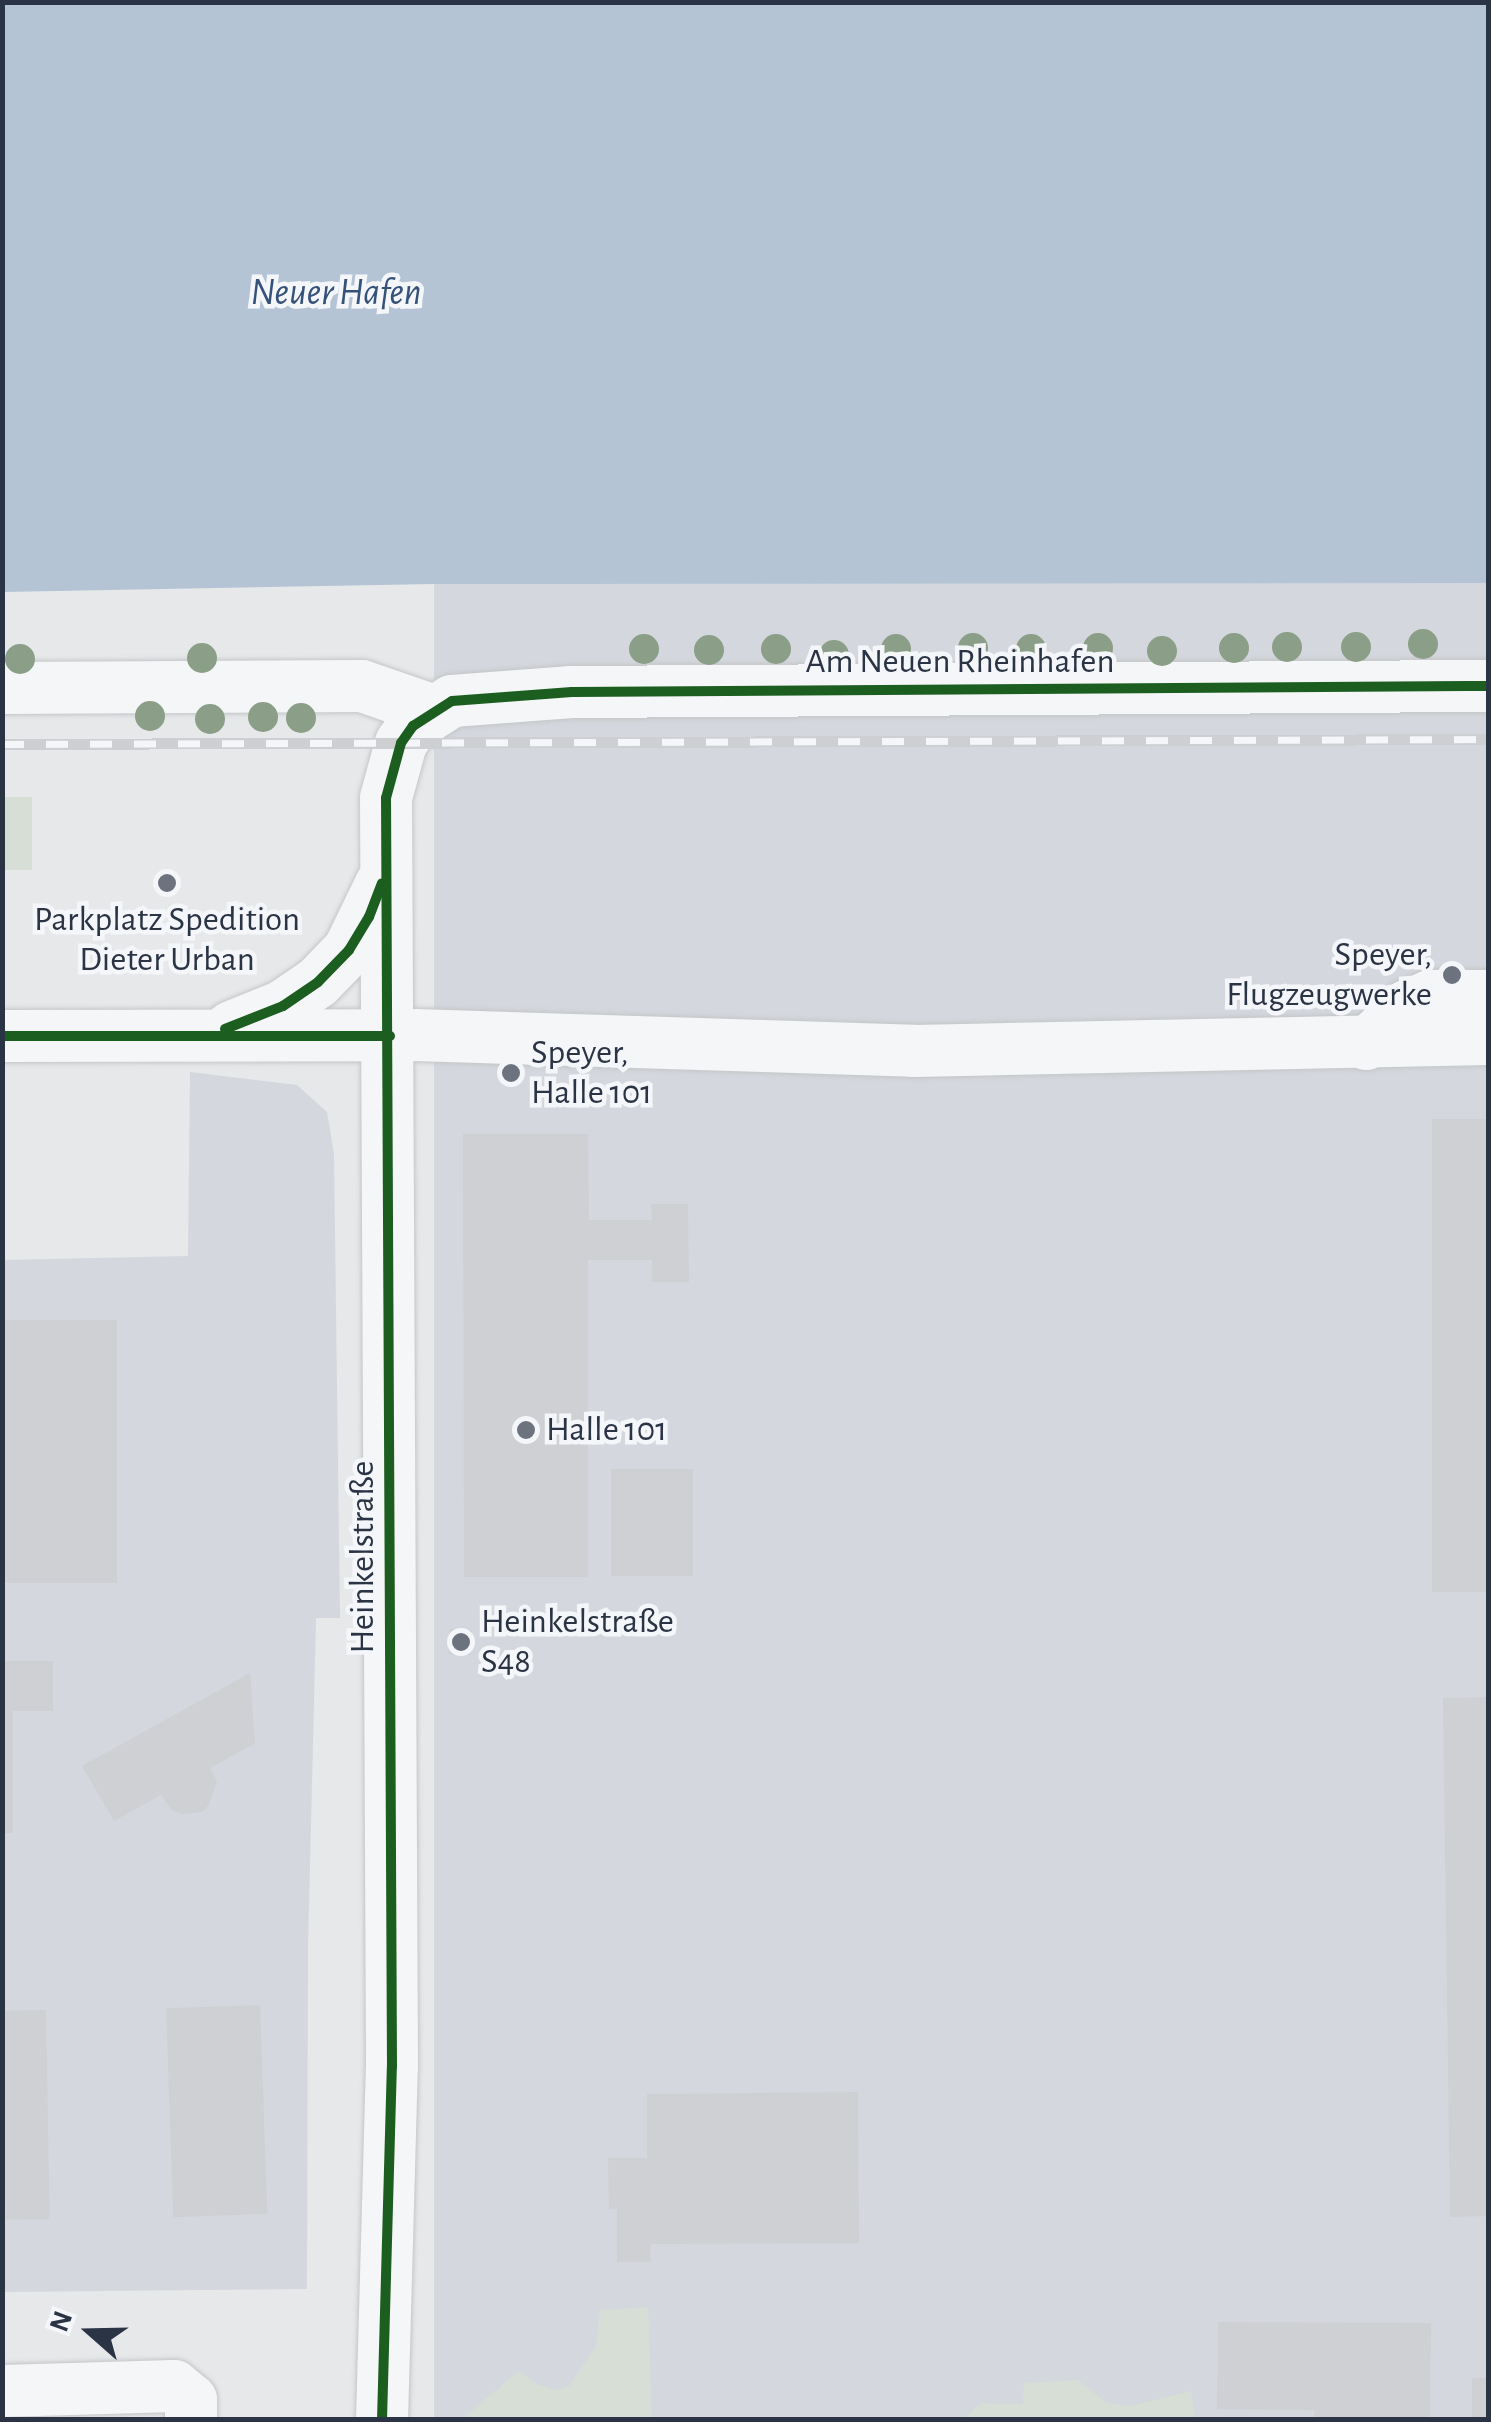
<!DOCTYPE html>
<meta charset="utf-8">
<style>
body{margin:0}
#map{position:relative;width:1491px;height:2422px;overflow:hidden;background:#e6e8ea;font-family:"Alegreya Sans",sans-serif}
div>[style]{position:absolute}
.built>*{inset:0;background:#d4d7dd;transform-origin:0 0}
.green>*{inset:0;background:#d6ded6;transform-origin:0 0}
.water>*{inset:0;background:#b4c4d5}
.building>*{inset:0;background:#ced0d3;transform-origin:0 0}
.roads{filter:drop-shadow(0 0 2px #c4c6c8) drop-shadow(0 0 2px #c4c6c8)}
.minor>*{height:52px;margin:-26px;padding:0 26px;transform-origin:26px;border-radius:26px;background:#f5f6f7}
.rail>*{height:11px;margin-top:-5.5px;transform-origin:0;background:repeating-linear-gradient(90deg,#f4f6f9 0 22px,#cecfd2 0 44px);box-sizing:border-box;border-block:2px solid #cecfd2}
.cycleway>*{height:10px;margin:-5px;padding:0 5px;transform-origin:5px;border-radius:5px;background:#1b5e20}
.trees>*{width:30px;height:30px;margin:-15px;border-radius:50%;background:#8a9e88}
.dots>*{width:28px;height:28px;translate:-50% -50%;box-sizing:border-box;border:5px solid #f4f6f9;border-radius:50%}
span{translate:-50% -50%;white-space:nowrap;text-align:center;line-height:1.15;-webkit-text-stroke:9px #f4f6f9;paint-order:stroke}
.street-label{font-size:35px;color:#2b3445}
.poi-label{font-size:35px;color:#2b3445}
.right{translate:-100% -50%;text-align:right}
.left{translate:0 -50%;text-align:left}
.water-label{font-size:38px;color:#34527a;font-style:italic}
.frame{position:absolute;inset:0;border:5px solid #2b3445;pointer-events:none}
.north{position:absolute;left:40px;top:2282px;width:100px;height:100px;-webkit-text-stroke:8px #f4f6f9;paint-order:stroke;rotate:290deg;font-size:28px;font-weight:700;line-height:40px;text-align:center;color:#2b3445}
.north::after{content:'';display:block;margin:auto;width:35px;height:45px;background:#2b3445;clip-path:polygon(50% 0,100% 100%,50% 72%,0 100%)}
</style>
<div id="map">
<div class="built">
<i style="left:1488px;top:583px;width:1836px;height:1054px;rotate:90deg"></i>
<i style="clip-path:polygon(190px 1072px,297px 1085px,327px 1112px,334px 1154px,340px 1618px,316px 1618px,308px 1949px,307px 2289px,3px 2292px,2px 1260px,188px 1256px)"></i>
</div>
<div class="green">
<i style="left:3px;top:797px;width:29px;height:73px"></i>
<i style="clip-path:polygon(648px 2307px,652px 2419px,462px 2419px,519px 2371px,537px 2384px,555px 2390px,569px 2386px,596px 2346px,600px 2310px)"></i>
<i style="clip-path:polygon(1078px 2380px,1107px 2403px,1130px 2406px,1191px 2391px,1195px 2419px,963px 2419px,981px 2403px,1023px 2404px,1024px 2383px)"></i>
</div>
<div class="water">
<i style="clip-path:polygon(2px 3px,1488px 3px,1488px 583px,434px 584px,3px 592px)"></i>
</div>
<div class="building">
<i style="left:1432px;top:1119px;width:56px;height:473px"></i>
<i style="clip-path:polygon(463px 1134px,588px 1134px,589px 1220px,652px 1220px,651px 1204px,688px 1204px,689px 1282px,652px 1282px,652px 1260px,588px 1260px,588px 1577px,464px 1577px)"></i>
<i style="left:2px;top:1320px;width:115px;height:263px"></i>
<i style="left:611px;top:1469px;width:82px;height:107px"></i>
<i style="left:450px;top:1629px;width:22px;height:25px;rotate:3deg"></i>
<i style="clip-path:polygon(2px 1661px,53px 1661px,53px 1711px,13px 1711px,13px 1833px,2px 1833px)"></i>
<i style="clip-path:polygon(250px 1673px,255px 1743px,210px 1768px,217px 1782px,208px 1806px,202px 1812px,183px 1814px,173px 1811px,161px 1795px,114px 1821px,82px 1766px)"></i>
<i style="clip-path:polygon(1488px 1697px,1488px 2216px,1450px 2217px,1443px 1698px)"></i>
<i style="left:260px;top:2005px;width:209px;height:94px;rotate:88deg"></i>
<i style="left:46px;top:2010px;width:209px;height:44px;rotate:89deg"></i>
<i style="clip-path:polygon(858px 2092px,859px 2243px,651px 2244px,650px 2262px,617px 2262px,617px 2209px,609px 2209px,608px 2158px,647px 2158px,647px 2094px)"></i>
<i style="clip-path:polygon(1218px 2322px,1431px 2323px,1430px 2420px,1314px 2420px,1314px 2410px,1217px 2409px)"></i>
<i style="left:1472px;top:2378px;width:16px;height:42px"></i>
</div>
<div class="roads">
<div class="minor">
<i style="left:2px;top:688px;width:360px;rotate:-0.3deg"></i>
<i style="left:362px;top:686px;width:76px;rotate:19.1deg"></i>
<i style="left:231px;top:1027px;width:56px;rotate:-22deg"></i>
<i style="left:283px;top:1006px;width:42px;rotate:-34.4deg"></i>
<i style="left:318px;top:982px;width:45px;rotate:-45.9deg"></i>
<i style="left:349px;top:950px;width:73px;rotate:-64.1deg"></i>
<i style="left:2px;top:1036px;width:413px;rotate:-0.1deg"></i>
<i style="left:415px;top:1035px;width:499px;rotate:1.8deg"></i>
<i style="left:914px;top:1051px;width:574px;rotate:-1.2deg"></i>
<i style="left:1366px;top:1044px;width:56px;rotate:-42.8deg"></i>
<i style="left:1407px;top:1006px;width:25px;rotate:-23deg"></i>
<i style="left:1430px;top:996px;width:58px"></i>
<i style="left:2px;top:2391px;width:172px;rotate:-1.7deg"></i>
<i style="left:174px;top:2386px;width:22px;rotate:39deg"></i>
<i style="left:191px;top:2400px;width:20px;rotate:90deg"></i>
<i style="left:382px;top:2420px;width:354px;rotate:-88.4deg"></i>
<i style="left:392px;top:2066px;width:1268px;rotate:-90.27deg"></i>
<i style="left:386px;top:798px;width:57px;rotate:-74.7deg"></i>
<i style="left:401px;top:743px;width:21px;rotate:-55deg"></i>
<i style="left:413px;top:726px;width:46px;rotate:-32.7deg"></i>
<i style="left:452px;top:701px;width:120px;rotate:-4.3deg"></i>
<i style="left:572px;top:692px;width:916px;rotate:-0.38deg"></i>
</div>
</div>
<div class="rail">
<i style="left:2px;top:744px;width:1486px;rotate:-0.19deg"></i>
</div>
<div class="cycleway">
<i style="left:225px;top:1029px;width:62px;rotate:-21.6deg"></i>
<i style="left:283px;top:1006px;width:42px;rotate:-34.4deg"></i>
<i style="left:318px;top:982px;width:45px;rotate:-45.9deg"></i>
<i style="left:349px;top:950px;width:39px;rotate:-59deg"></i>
<i style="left:369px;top:917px;width:36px;rotate:-69deg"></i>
<i style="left:2px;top:1036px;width:388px"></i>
<i style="left:382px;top:2420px;width:354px;rotate:-88.4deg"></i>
<i style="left:392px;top:2066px;width:1268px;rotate:-90.27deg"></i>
<i style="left:386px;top:798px;width:57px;rotate:-74.7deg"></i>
<i style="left:401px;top:743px;width:21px;rotate:-55deg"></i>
<i style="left:413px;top:726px;width:46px;rotate:-32.7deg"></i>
<i style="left:452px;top:701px;width:120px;rotate:-4.3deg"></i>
<i style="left:572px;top:692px;width:916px;rotate:-0.38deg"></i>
</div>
<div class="trees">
<i style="left:1423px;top:644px"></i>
<i style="left:1287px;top:647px"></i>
<i style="left:1356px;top:647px"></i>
<i style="left:973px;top:648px"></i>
<i style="left:1098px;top:648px"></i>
<i style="left:1234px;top:648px"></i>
<i style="left:644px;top:649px"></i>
<i style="left:776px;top:649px"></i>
<i style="left:896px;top:649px"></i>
<i style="left:1031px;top:649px"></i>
<i style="left:709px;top:650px"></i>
<i style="left:1162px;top:651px"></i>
<i style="left:834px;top:655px"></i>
<i style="left:202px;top:658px"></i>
<i style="left:20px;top:659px"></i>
<i style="left:150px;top:716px"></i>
<i style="left:263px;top:717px"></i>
<i style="left:301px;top:718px"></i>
<i style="left:210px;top:719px"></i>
</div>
<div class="dots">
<i style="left:167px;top:883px;background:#6c737f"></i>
<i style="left:1452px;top:975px;background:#6c737f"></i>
<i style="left:511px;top:1073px;background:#6c737f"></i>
<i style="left:526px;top:1430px;background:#6c737f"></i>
<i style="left:461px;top:1642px;background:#6c737f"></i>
</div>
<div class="street-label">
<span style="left:960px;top:662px">Am Neuen Rheinhafen</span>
<span style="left:363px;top:1557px;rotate:-90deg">Heinkelstraße</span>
</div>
<div class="poi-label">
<span style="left:167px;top:940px">Parkplatz Spedition<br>Dieter Urban</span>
<span class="right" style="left:1432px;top:975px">Speyer,<br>Flugzeugwerke</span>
<span class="left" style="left:531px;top:1073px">Speyer,<br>Halle 101</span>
<span class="left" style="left:546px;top:1430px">Halle 101</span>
<span class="left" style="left:481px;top:1642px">Heinkelstraße<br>S48</span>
</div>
<div class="water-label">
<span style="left:336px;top:294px">Neuer Hafen</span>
</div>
<div class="frame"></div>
<div class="north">N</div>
</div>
